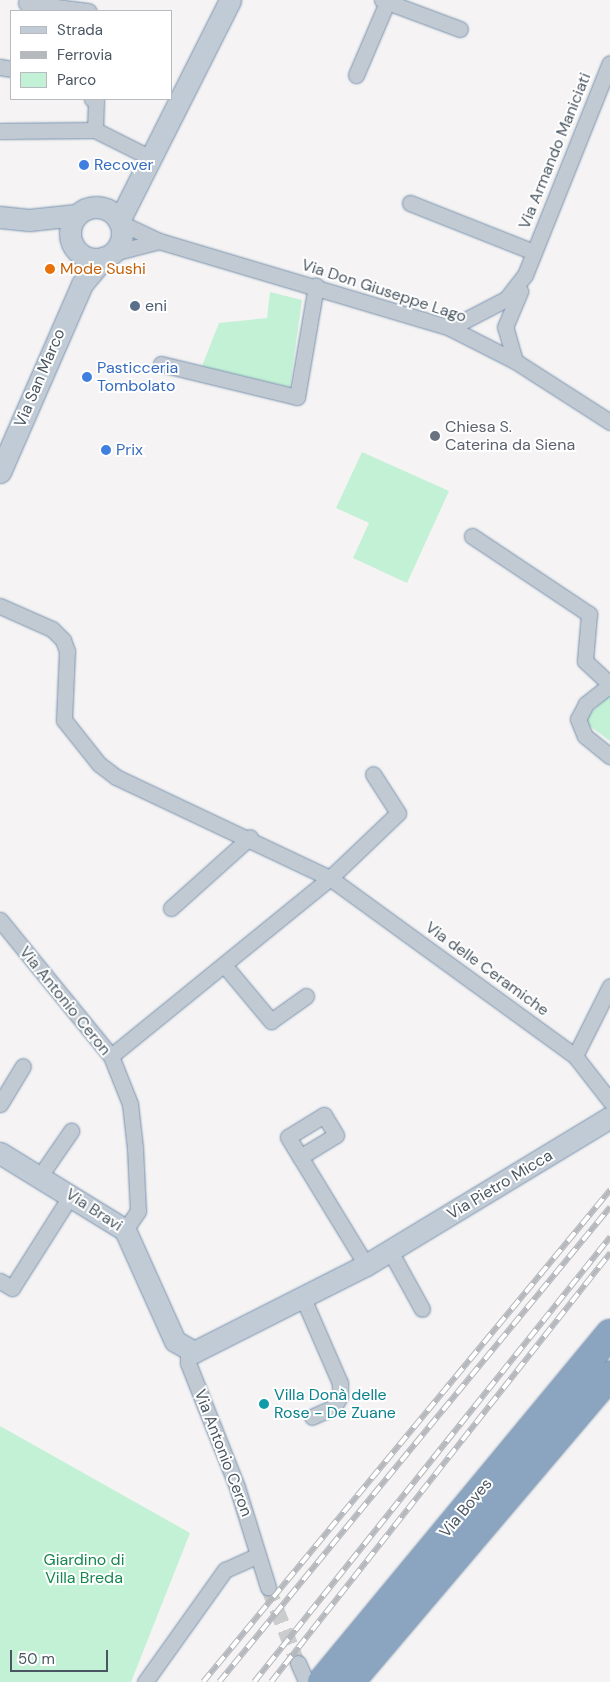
<!DOCTYPE html>
<meta charset="utf-8">
<style>
body{margin:0}
#map{position:relative;width:610px;height:1682px;overflow:hidden;background:#f5f3f3;font-family:"DM Sans",sans-serif}
div>[style]{position:absolute}
.green>*{inset:0;background:#c3f1d5}
.street-tunnel>*{height:15px;margin-top:-7.5px;transform-origin:0;background:repeating-linear-gradient(90deg,#caccce 0 15px,transparent 0 23px)}
.roads{filter:drop-shadow(0 0 1px #7690ad) drop-shadow(0 0 1px #7690ad)}
.street>*{height:15px;margin:-7.5px;padding:0 7.5px;transform-origin:7.5px;border-radius:7.5px;background:#c1cad2}
.secondary>*{height:21px;margin:-10.5px;padding:0 10.5px;transform-origin:10.5px;border-radius:10.5px;background:#c1cbd6}
.secondary>.ring{margin:-10.5px;padding:0;box-sizing:content-box;background:none;border:21px solid #c1cbd6;border-radius:50%}
.highway>*{height:28px;margin:-14px;padding:0 14px;transform-origin:14px;border-radius:14px;background:#8ba5c1}
.rail>*{height:5.5px;margin-top:-2.75px;transform-origin:0;background:repeating-linear-gradient(90deg,#fff 0 11px,#b5b8bd 0 22px);box-sizing:border-box;border-block:1px solid #b5b8bd}
.dots>*{width:14px;height:14px;translate:-50% -50%;box-sizing:border-box;border:2px solid #fff;border-radius:50%}
span{translate:-50% -50%;white-space:nowrap;text-align:center;line-height:1.15;-webkit-text-stroke:4px #fff;paint-order:stroke}
.street-label{font-size:16px;color:#4a5661}
.shop-label{font-size:16px;color:#366cbe}
.left{translate:0 -50%;text-align:left}
.food-label{font-size:16px;color:#c56008}
.service-label{font-size:16px;color:#4e5e75}
.worship-label{font-size:16px;color:#5b616d}
.culture-label{font-size:16px;color:#0d838f}
.park-label{font-size:16px;color:#17864f}
.legend{position:absolute;left:10px;top:10px;width:162px;height:90px;box-sizing:border-box;background:#fff;border:1px solid #b7bbc0;margin:0;padding:6px 9px;list-style:none;font-size:15px;color:#4a5661}
.legend li{display:flex;align-items:center;gap:10px;height:25px}
.legend b{width:25px;border:1px solid #b7bbc0}
.scale{position:absolute;left:10px;top:1650px;width:98px;height:22px;box-sizing:border-box;border:2px solid #4a5661;border-top:0;padding-left:6px;font-size:15px;line-height:18px;white-space:nowrap;color:#4a5661;-webkit-text-stroke:4px #fff;paint-order:stroke}
</style>
<div id="map">
<div class="green">
<i style="clip-path:polygon(270px 292px,302px 300px,290px 387px,202px 366px,219px 323px,267px 318px)"></i>
<i style="clip-path:polygon(362px 452px,449px 491px,407px 583px,353px 558px,369px 523px,336px 508px)"></i>
<i style="clip-path:polygon(610px 694px,610px 741px,583px 721px)"></i>
<i style="clip-path:polygon(0 1426px,190px 1533px,131px 1682px,0 1682px)"></i>
</div>
<div class="street-tunnel">
<i style="left:268px;top:1587px;width:82px;rotate:68.5deg"></i>
</div>
<div class="roads">
<div class="street">
<i style="left:382px;top:0;width:83px;rotate:20.4deg"></i>
<i style="left:26px;top:3px;width:63px;rotate:7.4deg"></i>
<i style="left:0;top:67px;width:11px;rotate:10deg"></i>
<i style="left:356px;top:75px;width:82px;rotate:-66.9deg"></i>
<i style="left:92px;top:99px;width:4px;rotate:27deg"></i>
<i style="left:96px;top:101px;width:29px;rotate:92deg"></i>
<i style="left:95px;top:130px;width:60px;rotate:26.6deg"></i>
<i style="left:0;top:131px;width:95px;rotate:-0.6deg"></i>
<i style="left:410px;top:203px;width:133px;rotate:21.6deg"></i>
<i style="left:121px;top:223px;width:42px;rotate:25.3deg"></i>
<i style="left:159px;top:241px;width:304px;rotate:16.6deg"></i>
<i style="left:450px;top:328px;width:73px;rotate:26.9deg"></i>
<i style="left:515px;top:361px;width:113px;rotate:32.7deg"></i>
<i style="left:113px;top:253px;width:48px;rotate:-14.6deg"></i>
<i style="left:450px;top:328px;width:63px;rotate:-27.4deg"></i>
<i style="left:506px;top:299px;width:31px;rotate:-52deg"></i>
<i style="left:525px;top:275px;width:228px;rotate:-68.2deg"></i>
<i style="left:515px;top:361px;width:35px;rotate:-106deg"></i>
<i style="left:505px;top:327px;width:39px;rotate:-67deg"></i>
<i style="left:161px;top:364px;width:140px;rotate:13.6deg"></i>
<i style="left:297px;top:397px;width:113px;rotate:-80.3deg"></i>
<i style="left:472px;top:536px;width:141px;rotate:33.7deg"></i>
<i style="left:589px;top:614px;width:47px;rotate:94.9deg"></i>
<i style="left:585px;top:661px;width:34px;rotate:43deg"></i>
<i style="left:0;top:606px;width:57px;rotate:23.9deg"></i>
<i style="left:52px;top:629px;width:16px;rotate:45deg"></i>
<i style="left:63px;top:640px;width:12px;rotate:70deg"></i>
<i style="left:67px;top:651px;width:69px;rotate:92.5deg"></i>
<i style="left:64px;top:720px;width:56px;rotate:51.5deg"></i>
<i style="left:99px;top:764px;width:21px;rotate:37deg"></i>
<i style="left:116px;top:777px;width:237px;rotate:25.3deg"></i>
<i style="left:330px;top:878px;width:303px;rotate:36deg"></i>
<i style="left:575px;top:1056px;width:57px;rotate:52.1deg"></i>
<i style="left:610px;top:685px;width:31px;rotate:142deg"></i>
<i style="left:586px;top:704px;width:17px;rotate:118deg"></i>
<i style="left:578px;top:719px;width:18px;rotate:68deg"></i>
<i style="left:585px;top:736px;width:32px;rotate:39deg"></i>
<i style="left:171px;top:908px;width:106px;rotate:-41.9deg"></i>
<i style="left:0;top:920px;width:176px;rotate:50.8deg"></i>
<i style="left:111px;top:1056px;width:52px;rotate:68.4deg"></i>
<i style="left:130px;top:1104px;width:44px;rotate:83.5deg"></i>
<i style="left:135px;top:1148px;width:63px;rotate:87.3deg"></i>
<i style="left:138px;top:1211px;width:23px;rotate:124deg"></i>
<i style="left:225px;top:966px;width:72px;rotate:50.1deg"></i>
<i style="left:271px;top:1021px;width:43px;rotate:-35.5deg"></i>
<i style="left:111px;top:1056px;width:282px;rotate:-39.1deg"></i>
<i style="left:330px;top:878px;width:94px;rotate:-43.7deg"></i>
<i style="left:398px;top:813px;width:46px;rotate:-122.7deg"></i>
<i style="left:575px;top:1056px;width:78px;rotate:-63.4deg"></i>
<i style="left:0;top:1104px;width:44px;rotate:-58.8deg"></i>
<i style="left:300px;top:1157px;width:42px;rotate:-31.4deg"></i>
<i style="left:336px;top:1135px;width:23px;rotate:-121deg"></i>
<i style="left:324px;top:1115px;width:42px;rotate:148.6deg"></i>
<i style="left:288px;top:1137px;width:150px;rotate:58.6deg"></i>
<i style="left:40px;top:1176px;width:55px;rotate:-55.4deg"></i>
<i style="left:390px;top:1251px;width:66px;rotate:61.1deg"></i>
<i style="left:0;top:1281px;width:14px;rotate:30deg"></i>
<i style="left:12px;top:1288px;width:110px;rotate:-57.6deg"></i>
<i style="left:303px;top:1298px;width:93px;rotate:66.5deg"></i>
<i style="left:340px;top:1383px;width:13px;rotate:90deg"></i>
<i style="left:340px;top:1396px;width:13px;rotate:119deg"></i>
<i style="left:334px;top:1407px;width:24px;rotate:156deg"></i>
<i style="left:188px;top:1352px;width:11px;rotate:90deg"></i>
<i style="left:188px;top:1363px;width:133px;rotate:68.4deg"></i>
<i style="left:237px;top:1487px;width:105px;rotate:72.8deg"></i>
<i style="left:298px;top:1663px;width:17px;rotate:66deg"></i>
<i style="left:145px;top:1682px;width:138px;rotate:-54.5deg"></i>
<i style="left:225px;top:1570px;width:34px;rotate:-24deg"></i>
</div>
<div class="secondary">
<i class="ring" style="left:70px;top:207px;width:31px;height:31px"></i>
<i style="left:0;top:217px;width:29px;rotate:6deg"></i>
<i style="left:29px;top:220px;width:48px;rotate:-5.9deg"></i>
<i style="left:119px;top:221px;width:247px;rotate:-63.3deg"></i>
<i style="left:0;top:472px;width:205px;rotate:-66.4deg"></i>
<i style="left:82px;top:284px;width:35px;rotate:-50deg"></i>
<i style="left:0;top:1153px;width:147px;rotate:31.6deg"></i>
<i style="left:125px;top:1230px;width:122px;rotate:65.8deg"></i>
<i style="left:175px;top:1341px;width:22px;rotate:30deg"></i>
<i style="left:194px;top:1352px;width:193px;rotate:-26.8deg"></i>
<i style="left:366px;top:1265px;width:285px;rotate:-31.2deg"></i>
</div>
<div class="highway">
<i style="left:322px;top:1682px;width:452px;rotate:-50.4deg"></i>
<i style="left:350px;top:1682px;width:402px;rotate:-49.7deg"></i>
</div>
</div>
<div class="rail">
<i style="left:203px;top:1682px;width:639px;rotate:-50.4deg"></i>
<i style="left:219px;top:1682px;width:615px;rotate:-50.54deg"></i>
<i style="left:254px;top:1682px;width:570px;rotate:-51.34deg"></i>
<i style="left:271px;top:1682px;width:547px;rotate:-51.68deg"></i>
</div>
<div class="dots">
<i style="left:84px;top:165px;background:#3f7fe0"></i>
<i style="left:50px;top:269px;background:#e8710a"></i>
<i style="left:135px;top:306px;background:#5c6f8a"></i>
<i style="left:87px;top:377px;background:#3f7fe0"></i>
<i style="left:435px;top:436px;background:#6b7280"></i>
<i style="left:106px;top:450px;background:#3f7fe0"></i>
<i style="left:264px;top:1404px;background:#0f9aa8"></i>
</div>
<div class="street-label">
<span style="left:555px;top:151px;rotate:-68deg">Via Armando Maniciati</span>
<span style="left:384px;top:291px;rotate:18deg">Via Don Giuseppe Lago</span>
<span style="left:40px;top:378px;rotate:-67deg">Via San Marco</span>
<span style="left:487px;top:969px;rotate:36deg">Via delle Ceramiche</span>
<span style="left:65px;top:1001px;rotate:51deg">Via Antonio Ceron</span>
<span style="left:500px;top:1185px;rotate:-31deg">Via Pietro Micca</span>
<span style="left:94px;top:1210px;rotate:33deg">Via Bravi</span>
<span style="left:223px;top:1453px;rotate:69deg">Via Antonio Ceron</span>
<span style="left:466px;top:1508px;rotate:-50deg">Via Boves</span>
</div>
<div class="shop-label">
<span class="left" style="left:94px;top:165px">Recover</span>
<span class="left" style="left:97px;top:377px">Pasticceria<br>Tombolato</span>
<span class="left" style="left:116px;top:450px">Prix</span>
</div>
<div class="food-label">
<span class="left" style="left:60px;top:269px">Mode Sushi</span>
</div>
<div class="service-label">
<span class="left" style="left:145px;top:306px">eni</span>
</div>
<div class="worship-label">
<span class="left" style="left:445px;top:436px">Chiesa S.<br>Caterina da Siena</span>
</div>
<div class="culture-label">
<span class="left" style="left:274px;top:1404px">Villa Donà delle<br>Rose - De Zuane</span>
</div>
<div class="park-label">
<span style="left:84px;top:1569px">Giardino di<br>Villa Breda</span>
</div>
<ul class="legend">
<li><b style="height:6px;background:#c1cbd6"></b>Strada</li>
<li><b style="height:6px;background:#b5b8bd"></b>Ferrovia</li>
<li><b style="height:14px;background:#c3f1d5"></b>Parco</li>
</ul>
<div class="scale">50 m</div>
</div>
